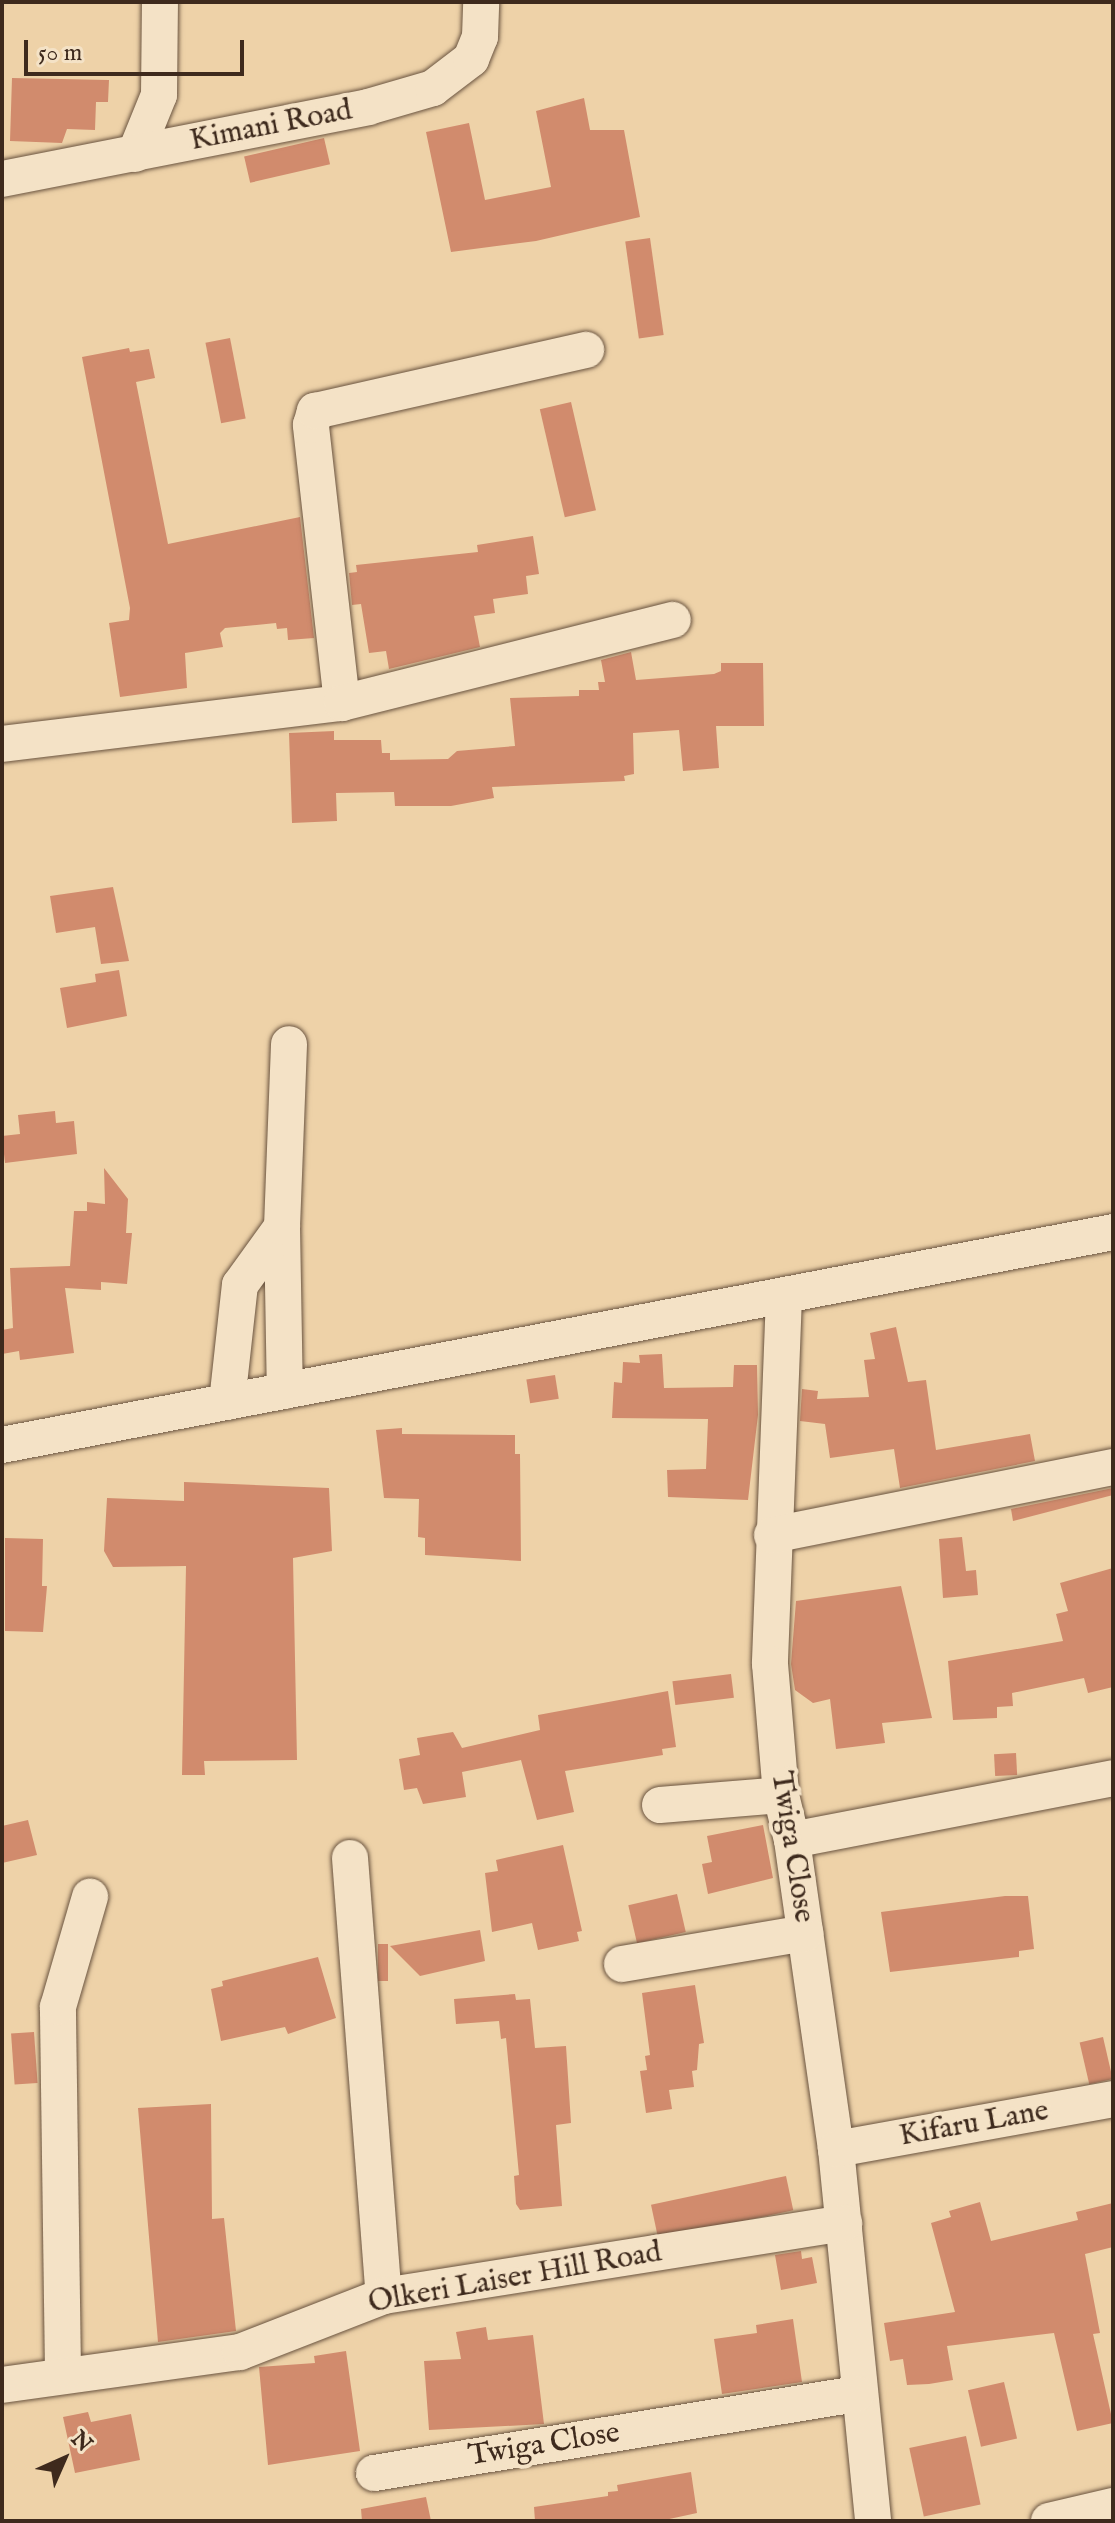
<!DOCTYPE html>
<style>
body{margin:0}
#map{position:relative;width:1115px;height:2523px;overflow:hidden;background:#eed2a8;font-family:"IM FELL English",serif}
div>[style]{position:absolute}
.building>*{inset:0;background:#d18b6d;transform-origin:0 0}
.roads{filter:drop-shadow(0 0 2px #6a5440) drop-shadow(0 0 2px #6a5440)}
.minor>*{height:36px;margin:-18px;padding:0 18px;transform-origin:18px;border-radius:18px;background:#f4e2c6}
span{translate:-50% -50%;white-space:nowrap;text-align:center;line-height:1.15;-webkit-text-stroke:8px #f4e2c6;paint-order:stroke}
.street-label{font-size:30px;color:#3e2a1d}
.frame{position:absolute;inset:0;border:4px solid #3e2a1d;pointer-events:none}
.north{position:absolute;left:24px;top:2419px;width:80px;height:80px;-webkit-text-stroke:6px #f4e2c6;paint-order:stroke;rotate:45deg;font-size:22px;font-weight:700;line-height:32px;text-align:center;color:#3e2a1d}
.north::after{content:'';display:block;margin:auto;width:28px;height:36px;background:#3e2a1d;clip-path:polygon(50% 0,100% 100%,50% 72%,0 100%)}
.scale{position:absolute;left:24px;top:40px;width:220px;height:36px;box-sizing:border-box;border:4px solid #3e2a1d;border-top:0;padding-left:10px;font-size:24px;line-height:28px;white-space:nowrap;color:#3e2a1d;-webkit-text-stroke:6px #f4e2c6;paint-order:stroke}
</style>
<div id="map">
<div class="building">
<i style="clip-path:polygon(12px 78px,109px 80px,108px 102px,96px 102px,95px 130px,67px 129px,62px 143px,10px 141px)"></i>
<i style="clip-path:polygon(584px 98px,590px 130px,624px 130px,640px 217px,536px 241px,451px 252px,426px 132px,469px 123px,485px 200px,551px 187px,536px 111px)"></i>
<i style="left:324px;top:138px;width:27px;height:82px;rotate:77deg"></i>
<i style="left:650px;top:238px;width:98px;height:25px;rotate:82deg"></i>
<i style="left:230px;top:338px;width:82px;height:25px;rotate:79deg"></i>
<i style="clip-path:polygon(129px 348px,130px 352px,149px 349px,155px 378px,136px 382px,168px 544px,300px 517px,314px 638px,288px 640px,287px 628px,277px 629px,276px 623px,225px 628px,220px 633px,223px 647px,185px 653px,187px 688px,120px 697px,109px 623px,129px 620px,130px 608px,82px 357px)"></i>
<i style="left:571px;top:402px;width:111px;height:32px;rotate:77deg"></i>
<i style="clip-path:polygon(533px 536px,539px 574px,526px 576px,528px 594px,493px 599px,495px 613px,474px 616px,480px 647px,389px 669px,386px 651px,369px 653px,361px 604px,352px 605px,349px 573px,357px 572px,356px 565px,478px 552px,477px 545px)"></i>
<i style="clip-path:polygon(631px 652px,636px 680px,714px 674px,721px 671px,721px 663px,763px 663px,764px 726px,716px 726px,719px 768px,683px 771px,679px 730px,633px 733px,634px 774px,624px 776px,625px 781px,492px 787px,494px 798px,451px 806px,395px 806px,394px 792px,336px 793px,337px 821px,292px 823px,289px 733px,334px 731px,334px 740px,381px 740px,382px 753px,390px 753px,390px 760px,448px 759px,457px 751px,515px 746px,510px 698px,579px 696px,579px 690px,599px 690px,598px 682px,605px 682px,601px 660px)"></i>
<i style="clip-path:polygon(113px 887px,129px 961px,101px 964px,95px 927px,56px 933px,50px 896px)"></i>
<i style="clip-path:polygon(119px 970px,127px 1016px,67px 1028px,60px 988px,96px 982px,95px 974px)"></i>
<i style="clip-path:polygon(55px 1111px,56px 1123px,74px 1121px,77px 1154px,5px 1163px,2px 1136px,20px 1134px,18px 1115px)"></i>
<i style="clip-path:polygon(104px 1168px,128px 1199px,126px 1233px,132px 1233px,127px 1284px,101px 1282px,101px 1290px,65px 1288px,74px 1353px,20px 1360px,19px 1351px,2px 1354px,2px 1330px,13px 1328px,10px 1268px,70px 1266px,74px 1211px,87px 1211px,87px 1202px,105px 1204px)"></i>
<i style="clip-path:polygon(896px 1327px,908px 1382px,926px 1380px,936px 1450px,1030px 1434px,1035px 1461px,900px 1488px,894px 1449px,830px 1458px,825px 1424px,800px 1421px,802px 1389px,818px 1391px,817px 1399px,869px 1397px,864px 1360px,875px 1359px,870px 1333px)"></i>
<i style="clip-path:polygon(662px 1354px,664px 1388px,733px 1387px,734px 1365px,757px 1365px,758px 1415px,748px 1500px,668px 1497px,667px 1470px,706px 1469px,708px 1419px,612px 1418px,614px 1382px,622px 1383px,623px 1362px,640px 1363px,639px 1355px)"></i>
<i style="left:555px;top:1375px;width:24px;height:29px;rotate:81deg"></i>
<i style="clip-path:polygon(402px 1428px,402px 1434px,515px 1435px,515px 1454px,520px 1454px,521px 1561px,425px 1555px,425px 1538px,418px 1537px,419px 1499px,384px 1498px,376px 1430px)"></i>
<i style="clip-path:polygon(184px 1482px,329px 1488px,332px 1551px,293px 1558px,297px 1760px,204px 1761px,205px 1775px,182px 1775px,186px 1566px,113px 1567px,104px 1551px,107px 1498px,184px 1501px)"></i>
<i style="clip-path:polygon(1113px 1488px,1113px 1495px,1013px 1521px,1011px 1509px)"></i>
<i style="clip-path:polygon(962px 1537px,966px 1571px,976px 1570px,978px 1595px,943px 1598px,939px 1539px)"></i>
<i style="clip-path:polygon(5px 1538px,43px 1539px,42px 1586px,47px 1586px,43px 1632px,5px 1631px)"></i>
<i style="clip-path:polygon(1113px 1568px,1113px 1687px,1088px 1693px,1084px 1678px,1012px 1693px,1013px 1706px,997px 1707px,997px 1718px,953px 1720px,948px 1661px,1063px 1641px,1056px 1614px,1068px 1611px,1060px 1583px)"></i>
<i style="clip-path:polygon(901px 1586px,932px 1718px,882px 1723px,885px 1743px,836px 1749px,830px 1699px,813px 1703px,795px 1690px,791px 1664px,796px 1601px)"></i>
<i style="left:731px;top:1674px;width:24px;height:59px;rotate:83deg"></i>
<i style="clip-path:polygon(668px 1691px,676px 1747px,662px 1749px,663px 1755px,565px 1771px,574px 1812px,537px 1820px,521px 1760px,462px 1772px,466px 1797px,423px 1804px,417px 1788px,404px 1790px,399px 1759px,420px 1755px,417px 1738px,453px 1732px,462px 1748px,540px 1730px,538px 1715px)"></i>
<i style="left:1016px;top:1753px;width:22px;height:22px;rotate:87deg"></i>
<i style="clip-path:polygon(28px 1820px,37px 1855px,2px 1863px,2px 1826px)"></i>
<i style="clip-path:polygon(763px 1825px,773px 1878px,708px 1894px,702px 1864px,712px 1862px,707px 1836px)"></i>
<i style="clip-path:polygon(563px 1845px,582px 1931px,577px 1932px,579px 1941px,538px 1950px,532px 1923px,492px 1932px,485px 1873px,498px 1871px,496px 1860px)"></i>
<i style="left:677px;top:1894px;width:39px;height:50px;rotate:77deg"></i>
<i style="clip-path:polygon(1005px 1896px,1028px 1896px,1034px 1949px,1019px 1951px,1019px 1957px,890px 1972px,881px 1912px)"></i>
<i style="clip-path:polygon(480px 1930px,485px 1961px,420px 1976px,390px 1946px)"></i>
<i style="left:378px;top:1944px;width:10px;height:37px"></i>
<i style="clip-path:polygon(318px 1957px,336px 2018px,288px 2034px,285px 2027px,221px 2041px,211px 1989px,223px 1986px,222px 1981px)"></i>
<i style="clip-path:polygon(695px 1985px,704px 2043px,699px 2044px,697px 2070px,692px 2071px,694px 2087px,669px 2090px,672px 2109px,646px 2113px,640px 2071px,647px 2070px,645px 2056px,650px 2055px,642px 1993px)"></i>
<i style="clip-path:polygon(515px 1994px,516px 2000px,530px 1999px,535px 2048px,566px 2046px,571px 2123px,556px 2125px,562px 2206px,520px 2210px,516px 2204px,514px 2176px,519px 2175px,506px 2038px,501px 2039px,499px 2021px,456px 2024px,454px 1999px)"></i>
<i style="left:34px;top:2032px;width:51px;height:23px;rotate:86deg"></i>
<i style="left:1103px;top:2037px;width:43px;height:24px;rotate:77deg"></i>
<i style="clip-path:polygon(211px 2104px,212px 2219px,224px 2218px,236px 2331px,158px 2342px,138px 2108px)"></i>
<i style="left:786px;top:2176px;width:35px;height:138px;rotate:78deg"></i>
<i style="clip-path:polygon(980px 2202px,991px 2241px,1078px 2220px,1076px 2212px,1113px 2203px,1113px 2247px,1085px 2254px,1100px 2333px,1093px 2334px,1113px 2423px,1077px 2431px,1054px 2333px,947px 2346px,953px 2380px,929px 2384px,907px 2385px,903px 2359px,890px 2361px,884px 2323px,955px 2312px,931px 2223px,951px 2217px,949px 2211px)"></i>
<i style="clip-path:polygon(801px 2251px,802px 2259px,812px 2257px,817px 2283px,781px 2290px,775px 2255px)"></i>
<i style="clip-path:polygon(793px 2319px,802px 2382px,722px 2394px,714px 2339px,757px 2333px,756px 2325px)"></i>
<i style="clip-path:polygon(486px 2327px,488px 2340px,533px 2335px,544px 2424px,429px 2430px,424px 2361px,461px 2359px,456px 2332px)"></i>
<i style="clip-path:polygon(346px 2351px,360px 2451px,268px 2465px,259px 2367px,315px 2363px,314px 2356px)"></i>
<i style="left:1004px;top:2382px;width:58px;height:37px;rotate:77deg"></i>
<i style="clip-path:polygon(88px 2412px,91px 2422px,131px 2414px,140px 2460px,75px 2473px,63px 2417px)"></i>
<i style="left:966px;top:2436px;width:70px;height:58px;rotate:78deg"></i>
<i style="clip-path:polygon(691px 2472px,697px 2513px,660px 2521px,535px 2521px,534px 2507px,608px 2496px,608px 2492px,618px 2491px,617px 2485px)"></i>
<i style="clip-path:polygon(426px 2497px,431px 2521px,362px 2521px,361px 2509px)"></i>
</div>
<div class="roads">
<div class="minor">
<i style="left:135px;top:154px;width:64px;rotate:-67.9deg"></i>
<i style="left:159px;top:95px;width:93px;rotate:-89.4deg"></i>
<i style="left:2px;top:179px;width:373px;rotate:-11.1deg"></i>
<i style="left:368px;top:107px;width:68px;rotate:-16.3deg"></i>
<i style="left:433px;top:88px;width:48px;rotate:-37.3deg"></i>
<i style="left:471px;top:59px;width:24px;rotate:-68deg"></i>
<i style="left:480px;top:37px;width:35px;rotate:-88deg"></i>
<i style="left:342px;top:703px;width:280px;rotate:-96.4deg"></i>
<i style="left:311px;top:425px;width:15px;rotate:-74deg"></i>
<i style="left:315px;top:411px;width:278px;rotate:-12.7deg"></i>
<i style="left:2px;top:744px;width:342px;rotate:-6.9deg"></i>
<i style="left:342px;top:703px;width:341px;rotate:-14.1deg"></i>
<i style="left:282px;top:1227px;width:164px;rotate:89deg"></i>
<i style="left:784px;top:1296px;width:368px;rotate:92.2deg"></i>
<i style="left:770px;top:1664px;width:131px;rotate:85.2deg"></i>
<i style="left:781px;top:1795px;width:46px;rotate:76.3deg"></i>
<i style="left:792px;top:1840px;width:312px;rotate:81.9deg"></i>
<i style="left:836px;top:2149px;width:374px;rotate:84.3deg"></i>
<i style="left:227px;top:1402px;width:118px;rotate:-83.7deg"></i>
<i style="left:240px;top:1285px;width:72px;rotate:-54.1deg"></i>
<i style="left:282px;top:1227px;width:183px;rotate:-87.8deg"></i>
<i style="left:2px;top:1445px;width:1131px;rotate:-10.85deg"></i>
<i style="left:772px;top:1535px;width:348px;rotate:-11.3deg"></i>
<i style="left:660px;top:1805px;width:121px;rotate:-4.7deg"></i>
<i style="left:792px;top:1840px;width:327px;rotate:-10.9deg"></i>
<i style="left:350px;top:1858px;width:439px;rotate:85.6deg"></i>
<i style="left:622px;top:1964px;width:186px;rotate:-9.6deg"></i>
<i style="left:836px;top:2149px;width:281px;rotate:-10.2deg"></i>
<i style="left:63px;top:2372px;width:365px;rotate:-90.8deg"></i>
<i style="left:58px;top:2007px;width:115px;rotate:-73.8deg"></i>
<i style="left:2px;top:2385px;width:240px;rotate:-7.9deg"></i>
<i style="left:240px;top:2352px;width:155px;rotate:-21.3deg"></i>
<i style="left:384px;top:2296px;width:466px;rotate:-9deg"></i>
<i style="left:374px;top:2473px;width:489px;rotate:-9.3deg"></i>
<i style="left:1049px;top:2521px;width:66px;rotate:-13.2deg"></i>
</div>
</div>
<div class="street-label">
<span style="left:271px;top:126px;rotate:-11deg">Kimani Road</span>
<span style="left:792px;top:1847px;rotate:81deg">Twiga Close</span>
<span style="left:974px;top:2124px;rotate:-10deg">Kifaru Lane</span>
<span style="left:515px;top:2278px;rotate:-10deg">Olkeri Laiser Hill Road</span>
<span style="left:544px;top:2445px;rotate:-9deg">Twiga Close</span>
</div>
<div class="frame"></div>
<div class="north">N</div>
<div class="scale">50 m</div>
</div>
